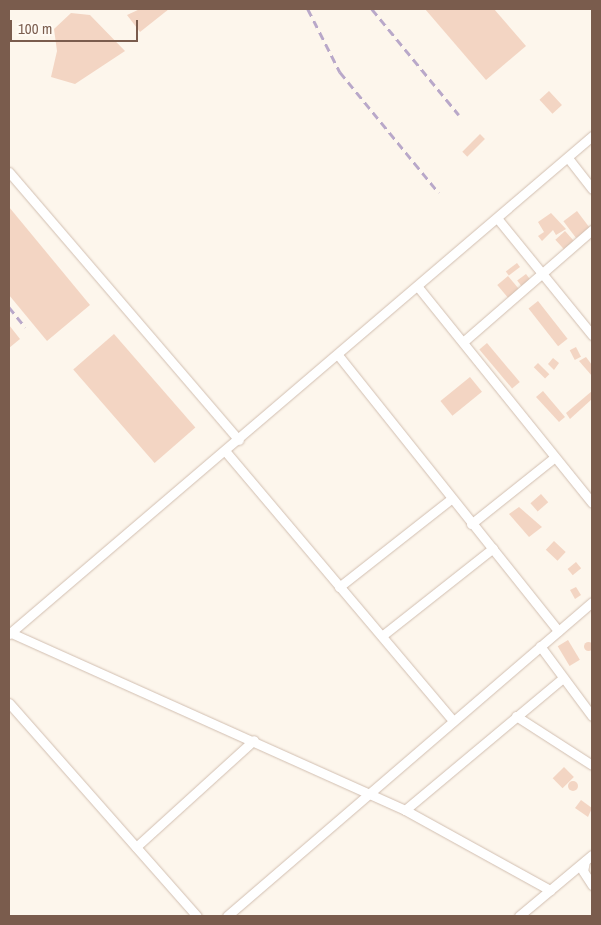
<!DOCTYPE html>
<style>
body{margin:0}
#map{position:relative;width:601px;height:925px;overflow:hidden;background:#fdf6ec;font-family:"Archivo Narrow",sans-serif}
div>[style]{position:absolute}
.building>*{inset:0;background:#f3d5c3;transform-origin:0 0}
.round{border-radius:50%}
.roads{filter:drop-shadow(0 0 1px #d1beb0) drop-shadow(0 0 1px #d1beb0)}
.minor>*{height:9px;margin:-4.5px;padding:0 4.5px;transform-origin:4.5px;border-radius:4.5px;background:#fff}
.rail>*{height:2.5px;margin-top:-1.25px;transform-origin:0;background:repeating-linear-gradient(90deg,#b9a8c9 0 8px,transparent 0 13px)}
span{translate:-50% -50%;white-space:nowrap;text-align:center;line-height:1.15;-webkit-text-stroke:4px #fffaf3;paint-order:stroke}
.frame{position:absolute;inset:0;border:10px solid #7a5c4d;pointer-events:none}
.scale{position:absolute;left:10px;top:20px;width:128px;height:22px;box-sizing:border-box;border:2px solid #7a5c4d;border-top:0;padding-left:6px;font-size:15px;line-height:18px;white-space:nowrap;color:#7a5c4d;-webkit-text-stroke:4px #fffaf3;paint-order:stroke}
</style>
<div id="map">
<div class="building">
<i style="clip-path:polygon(140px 9px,169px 9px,140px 32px,127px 15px)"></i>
<i style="clip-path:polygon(425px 9px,494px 9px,526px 46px,486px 80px)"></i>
<i style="clip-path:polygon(71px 13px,90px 15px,125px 51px,75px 84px,51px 77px,57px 51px,54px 29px)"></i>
<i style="left:549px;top:91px;width:19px;height:13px;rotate:47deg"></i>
<i style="left:480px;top:134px;width:7px;height:25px;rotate:45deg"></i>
<i style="clip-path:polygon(9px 207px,90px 305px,47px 341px,9px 295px)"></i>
<i style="left:577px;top:211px;width:21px;height:17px;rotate:53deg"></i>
<i style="clip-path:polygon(551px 213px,566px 229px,556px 235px,553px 230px,542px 241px,538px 236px,544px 232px,538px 222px)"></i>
<i style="left:565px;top:231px;width:13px;height:13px;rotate:48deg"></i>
<i style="left:517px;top:263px;width:5px;height:14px;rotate:53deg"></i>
<i style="left:526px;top:274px;width:10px;height:11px;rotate:53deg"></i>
<i style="left:508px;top:276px;width:17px;height:14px;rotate:50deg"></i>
<i style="left:538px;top:301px;width:48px;height:12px;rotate:52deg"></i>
<i style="clip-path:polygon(9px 325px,20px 339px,9px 348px)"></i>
<i style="left:114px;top:334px;width:124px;height:54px;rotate:49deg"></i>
<i style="left:487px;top:343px;width:51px;height:10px;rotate:50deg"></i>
<i style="left:576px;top:347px;width:11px;height:7px;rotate:63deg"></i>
<i style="clip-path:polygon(586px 357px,592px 365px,592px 376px,579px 361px)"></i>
<i style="clip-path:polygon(553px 358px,559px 363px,554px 370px,548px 364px)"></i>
<i style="left:538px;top:363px;width:16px;height:6px;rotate:45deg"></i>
<i style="left:470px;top:377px;width:19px;height:38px;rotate:51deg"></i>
<i style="clip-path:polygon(543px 391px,565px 417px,559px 422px,536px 397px)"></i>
<i style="clip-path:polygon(592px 391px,592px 399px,570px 419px,566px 413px)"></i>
<i style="left:541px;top:494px;width:11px;height:14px;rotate:49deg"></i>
<i style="clip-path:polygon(519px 507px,542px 527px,529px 537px,509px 514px)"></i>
<i style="left:554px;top:541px;width:16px;height:12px;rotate:43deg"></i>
<i style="left:576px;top:562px;width:8px;height:11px;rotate:50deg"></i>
<i style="clip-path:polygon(576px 587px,581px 595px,575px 599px,570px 590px)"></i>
<i style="left:568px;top:640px;width:23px;height:12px;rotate:59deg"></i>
<i class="round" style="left:583.5px;top:641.5px;width:9px;height:9px"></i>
<i style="left:564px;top:767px;width:14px;height:16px;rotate:45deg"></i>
<i class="round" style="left:568px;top:781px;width:10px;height:10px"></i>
<i style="clip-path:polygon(581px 800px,592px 808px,588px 817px,575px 808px)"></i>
</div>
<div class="roads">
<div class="minor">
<i style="left:568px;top:158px;width:39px;rotate:52deg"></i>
<i style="left:9px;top:172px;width:353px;rotate:49.4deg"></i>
<i style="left:497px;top:218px;width:151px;rotate:50.9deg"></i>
<i style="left:418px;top:287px;width:277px;rotate:51.1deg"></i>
<i style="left:463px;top:342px;width:171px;rotate:-41deg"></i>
<i style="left:338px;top:355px;width:353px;rotate:51.4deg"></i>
<i style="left:226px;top:452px;width:350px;rotate:49.8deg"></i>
<i style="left:471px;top:524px;width:107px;rotate:-38.6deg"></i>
<i style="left:339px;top:587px;width:142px;rotate:-38.2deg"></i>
<i style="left:9px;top:632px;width:434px;rotate:24.2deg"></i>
<i style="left:405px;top:810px;width:166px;rotate:28.9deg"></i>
<i style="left:9px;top:634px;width:767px;rotate:-40.5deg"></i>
<i style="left:383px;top:635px;width:140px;rotate:-38.3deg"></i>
<i style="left:540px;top:646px;width:87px;rotate:53.4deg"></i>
<i style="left:9px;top:703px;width:284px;rotate:48.6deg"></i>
<i style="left:516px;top:716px;width:90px;rotate:32.8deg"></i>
<i style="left:405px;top:810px;width:206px;rotate:-39.9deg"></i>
<i style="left:136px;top:847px;width:159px;rotate:-42.2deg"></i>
<i style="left:585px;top:861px;width:10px;rotate:101deg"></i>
<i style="left:583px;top:871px;width:17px;rotate:57deg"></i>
<i style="left:227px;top:916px;width:481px;rotate:-40.7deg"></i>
<i style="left:519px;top:916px;width:95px;rotate:-39.9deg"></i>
</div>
</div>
<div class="rail">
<i style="left:308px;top:9px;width:71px;rotate:63.1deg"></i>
<i style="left:340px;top:72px;width:156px;rotate:50.7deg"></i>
<i style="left:372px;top:9px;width:137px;rotate:50.6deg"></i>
<i style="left:9px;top:307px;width:26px;rotate:51deg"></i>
</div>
<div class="frame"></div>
<div class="scale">100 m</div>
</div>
